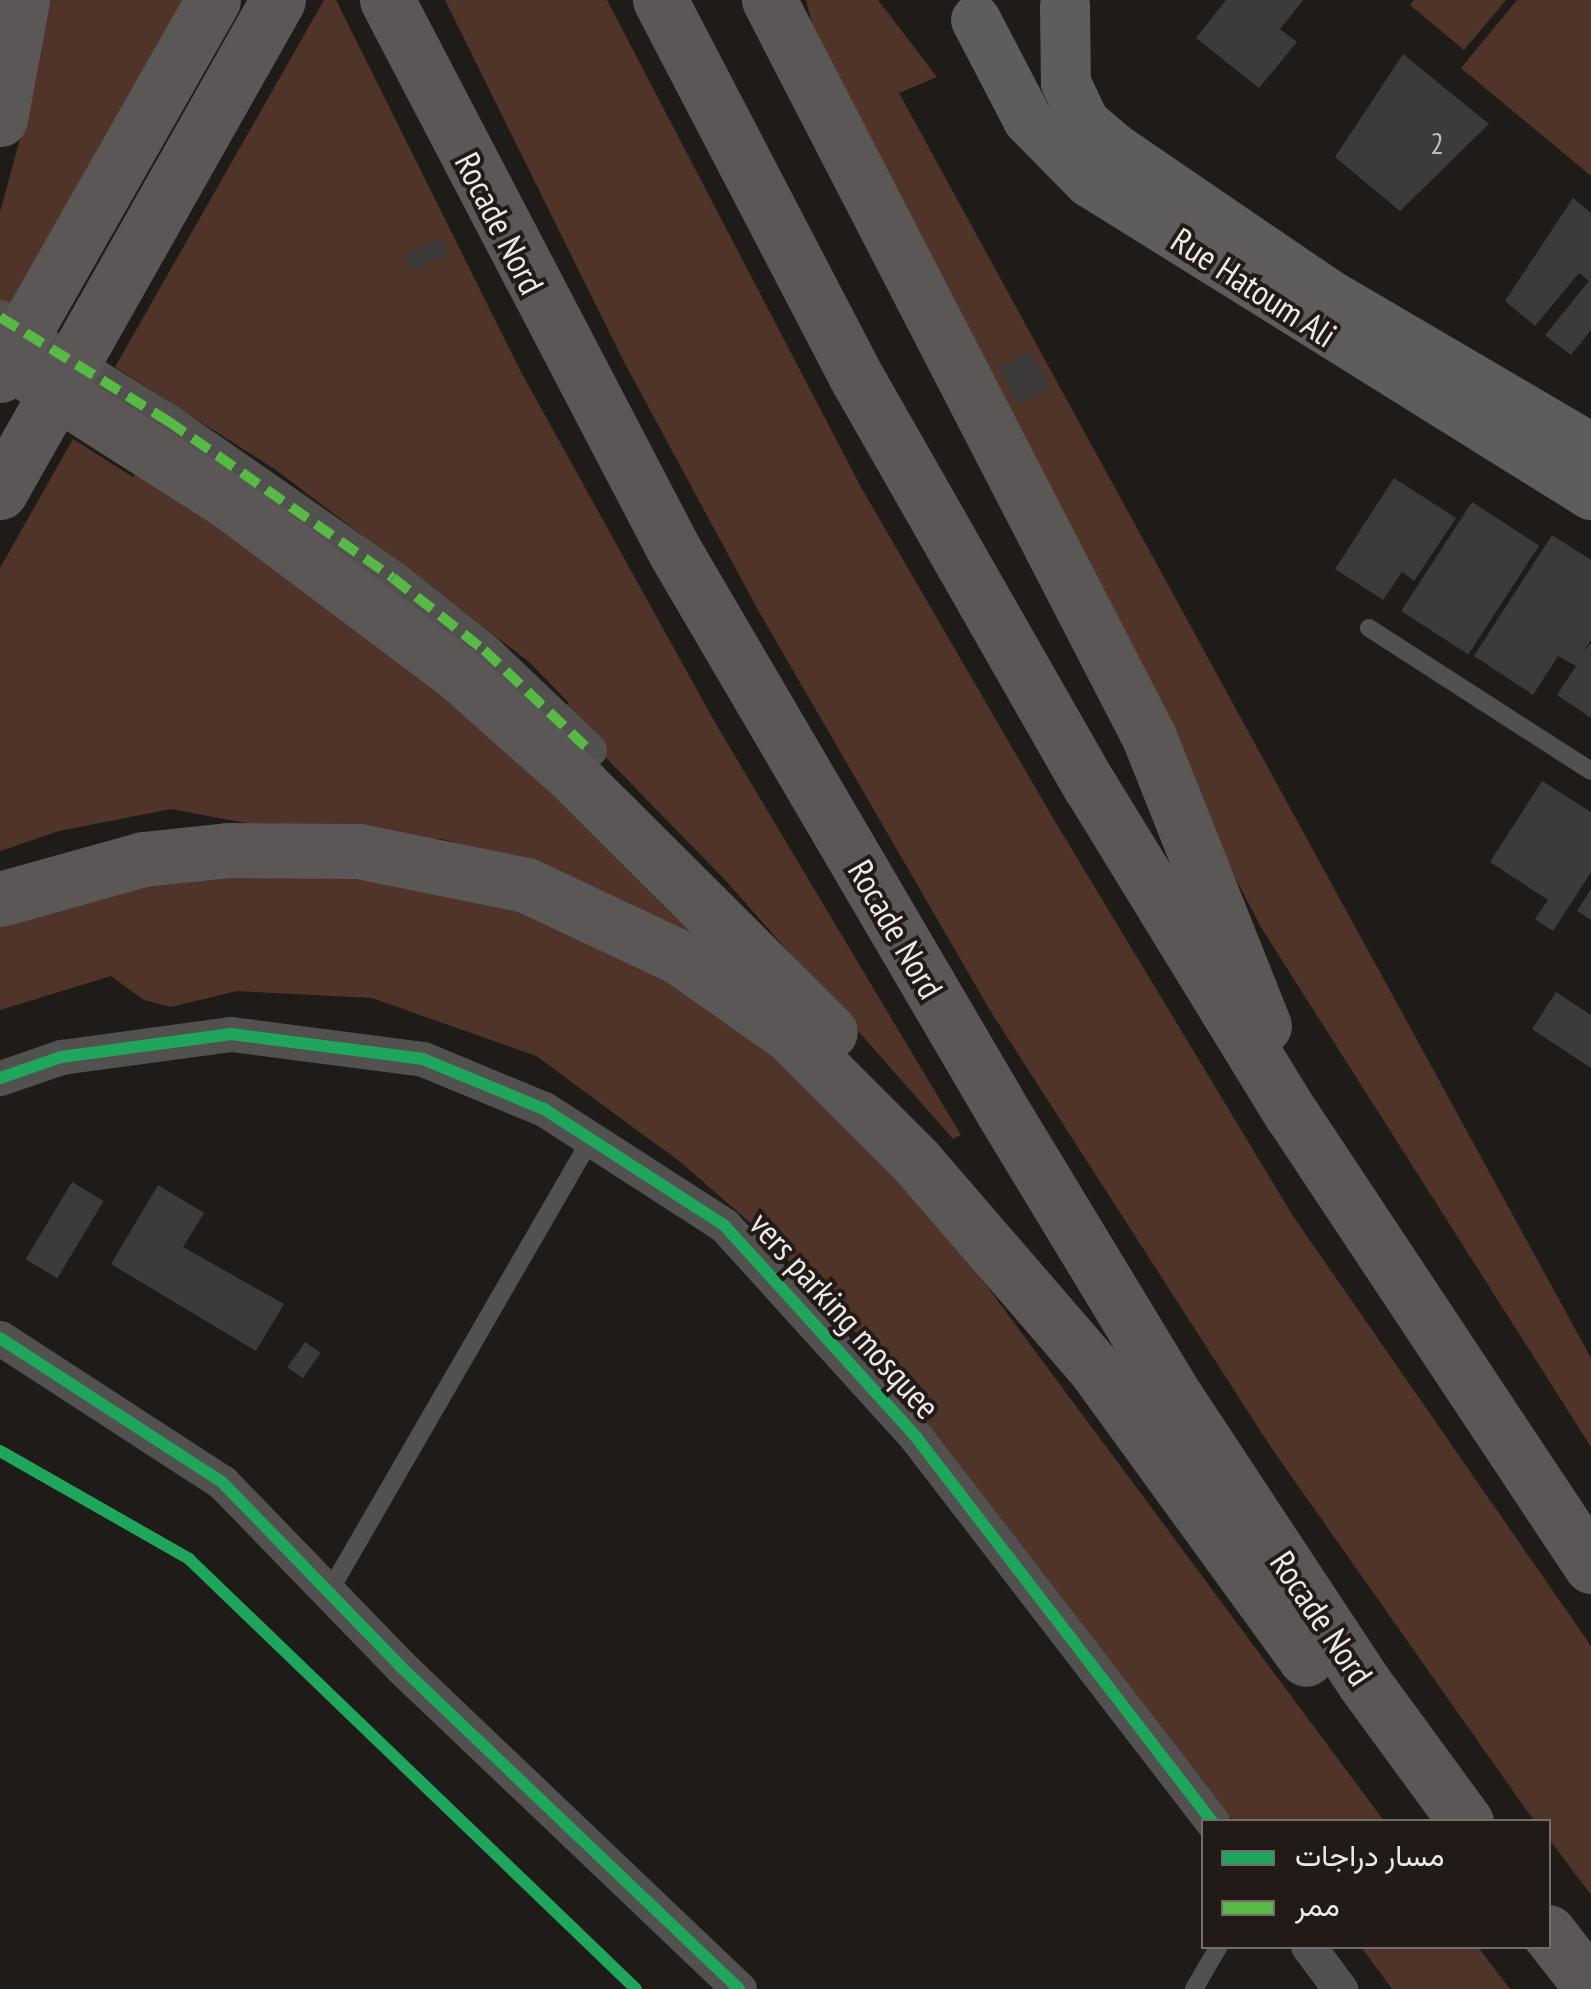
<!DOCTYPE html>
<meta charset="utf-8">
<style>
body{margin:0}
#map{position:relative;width:1591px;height:1989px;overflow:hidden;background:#1f1b19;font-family:"PT Sans Narrow",Vazirmatn,sans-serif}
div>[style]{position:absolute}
.green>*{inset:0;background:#503329}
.building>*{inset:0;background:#3c3b3a;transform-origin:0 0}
.lane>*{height:18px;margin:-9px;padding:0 9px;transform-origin:9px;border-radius:9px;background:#525150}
.street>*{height:35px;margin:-17.5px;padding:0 17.5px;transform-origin:17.5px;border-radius:17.5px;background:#525150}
.secondary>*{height:50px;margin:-25px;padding:0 25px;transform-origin:25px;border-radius:25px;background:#5f5c5c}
.highway>*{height:55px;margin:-27.5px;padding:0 27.5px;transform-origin:27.5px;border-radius:27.5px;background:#5a5756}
.quiet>*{height:10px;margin-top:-5px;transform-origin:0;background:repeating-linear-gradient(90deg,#58b947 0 20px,transparent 0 30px)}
.cycleway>*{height:12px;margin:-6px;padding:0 6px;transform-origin:6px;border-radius:6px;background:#20a55d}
span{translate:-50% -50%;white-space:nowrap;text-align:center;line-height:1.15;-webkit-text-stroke:8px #211a17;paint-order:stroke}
.number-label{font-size:30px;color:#c1bdbb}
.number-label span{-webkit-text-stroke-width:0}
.street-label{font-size:35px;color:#ede8e6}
.legend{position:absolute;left:1201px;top:1819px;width:350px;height:130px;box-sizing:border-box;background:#211a17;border:2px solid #736c6a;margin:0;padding:12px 18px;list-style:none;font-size:30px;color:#ede8e6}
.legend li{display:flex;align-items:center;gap:20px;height:50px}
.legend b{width:50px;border:2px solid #736c6a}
</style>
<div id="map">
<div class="green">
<i style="clip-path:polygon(47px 0,188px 0,0 335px,0 212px,29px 106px)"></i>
<i style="clip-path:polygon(324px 0,336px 0,520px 370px,717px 726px,961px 1135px,953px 1139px,727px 882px,578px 729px,562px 708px,569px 703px,528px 661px,276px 470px,115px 367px)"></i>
<i style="clip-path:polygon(445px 0,607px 0,862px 489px,1053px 818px,1293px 1216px,1591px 1646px,1591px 1895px,1549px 1839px,1548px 1822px,1535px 1821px,1527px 1811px,1270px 1446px,991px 1012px,758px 610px,623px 360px)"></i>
<i style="clip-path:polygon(806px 0,878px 0,937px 77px,899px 93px,1591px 1358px,1591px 1447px,1262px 929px,836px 115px)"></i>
<i style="clip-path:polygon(1414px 0,1506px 0,1464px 50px,1410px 5px)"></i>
<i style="clip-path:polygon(1517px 0,1591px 0,1591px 176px,1461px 68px)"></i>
<i style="clip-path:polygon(73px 439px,133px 477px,139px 468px,488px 727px,737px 956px,522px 860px,441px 839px,266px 827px,171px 809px,59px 831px,0 851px,0 568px)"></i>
<i style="clip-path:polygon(306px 869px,491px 899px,643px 964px,794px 1071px,870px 1145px,972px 1266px,1384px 1821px,1233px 1821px,869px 1347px,761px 1232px,679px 1161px,536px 1056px,372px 998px,237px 991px,171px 1007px,144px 1000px,111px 976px,0 1010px,0 919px,126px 884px)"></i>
<i style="clip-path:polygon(1361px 1947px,1478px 1947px,1510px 1989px,1392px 1989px)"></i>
</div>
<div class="building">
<i style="clip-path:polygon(1226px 0,1303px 0,1280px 29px,1297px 42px,1259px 88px,1196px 38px)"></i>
<i style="clip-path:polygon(1403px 54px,1489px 124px,1400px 211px,1335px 157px)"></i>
<i style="clip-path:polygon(1573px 198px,1591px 213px,1591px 330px,1571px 355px,1545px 335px,1589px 281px,1579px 273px,1535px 326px,1505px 301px)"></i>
<i style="clip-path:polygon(443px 238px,449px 253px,410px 272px,405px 255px)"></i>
<i style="left:1031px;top:351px;width:41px;height:37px;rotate:62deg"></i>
<i style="clip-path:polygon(1394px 478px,1456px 518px,1414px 581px,1402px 572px,1383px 600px,1335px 569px)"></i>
<i style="left:1472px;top:502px;width:80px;height:130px;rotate:33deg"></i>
<i style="clip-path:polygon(1552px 535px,1591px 560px,1591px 640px,1583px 652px,1591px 643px,1591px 718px,1557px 695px,1576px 666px,1558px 656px,1533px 695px,1474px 656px)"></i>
<i style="clip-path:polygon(1542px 781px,1591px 812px,1591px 872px,1553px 931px,1535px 919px,1548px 900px,1490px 862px)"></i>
<i style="clip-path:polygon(1591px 889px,1591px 920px,1577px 911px)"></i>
<i style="clip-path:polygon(1556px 992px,1591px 1015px,1591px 1068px,1532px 1029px)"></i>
<i style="left:72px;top:1182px;width:37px;height:90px;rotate:31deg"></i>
<i style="clip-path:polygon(158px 1185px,204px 1213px,183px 1247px,284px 1304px,256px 1351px,111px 1264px)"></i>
<i style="left:305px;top:1342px;width:19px;height:31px;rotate:35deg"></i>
</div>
<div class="lane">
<i style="left:1369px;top:628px;width:264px;rotate:32.8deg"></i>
<i style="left:329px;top:1592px;width:523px;rotate:-59.96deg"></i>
<i style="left:1194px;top:1989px;width:50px;rotate:-59.8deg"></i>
</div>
<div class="street">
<i style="left:0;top:317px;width:198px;rotate:31.8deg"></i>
<i style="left:168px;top:421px;width:274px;rotate:34.9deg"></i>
<i style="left:393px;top:578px;width:116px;rotate:38.4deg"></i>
<i style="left:484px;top:650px;width:145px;rotate:43.6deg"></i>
<i style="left:0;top:1078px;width:65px;rotate:-19deg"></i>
<i style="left:61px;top:1057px;width:172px;rotate:-7.7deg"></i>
<i style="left:231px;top:1034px;width:194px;rotate:7.4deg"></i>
<i style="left:423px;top:1059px;width:131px;rotate:22.5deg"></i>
<i style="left:544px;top:1109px;width:214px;rotate:32.8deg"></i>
<i style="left:724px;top:1225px;width:286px;rotate:47.8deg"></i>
<i style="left:916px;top:1437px;width:486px;rotate:52.4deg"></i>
<i style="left:0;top:1338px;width:265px;rotate:33deg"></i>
<i style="left:222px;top:1482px;width:257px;rotate:45.9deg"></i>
<i style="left:401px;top:1667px;width:467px;rotate:43.6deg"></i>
<i style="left:1308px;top:1946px;width:54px;rotate:53.3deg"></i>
</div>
<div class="secondary">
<i style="left:1065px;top:6px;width:77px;rotate:89.3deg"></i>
<i style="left:1066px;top:83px;width:44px;rotate:64.6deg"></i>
<i style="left:1085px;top:123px;width:40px;rotate:40deg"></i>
<i style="left:1116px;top:149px;width:255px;rotate:34.3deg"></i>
<i style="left:1327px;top:293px;width:306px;rotate:30.4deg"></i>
<i style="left:976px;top:20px;width:113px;rotate:62.5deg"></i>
<i style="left:1028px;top:120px;width:87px;rotate:45.5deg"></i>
<i style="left:1089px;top:182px;width:592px;rotate:31.94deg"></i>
</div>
<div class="highway">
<i style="left:387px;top:0;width:620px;rotate:62.44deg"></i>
<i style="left:674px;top:550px;width:651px;rotate:59.65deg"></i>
<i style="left:1003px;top:1112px;width:336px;rotate:58.8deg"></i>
<i style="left:1177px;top:1399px;width:341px;rotate:56.6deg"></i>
<i style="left:1365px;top:1684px;width:171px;rotate:53.8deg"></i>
<i style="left:660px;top:0;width:420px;rotate:62.5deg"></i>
<i style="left:854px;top:373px;width:476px;rotate:60.3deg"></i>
<i style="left:1090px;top:786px;width:386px;rotate:58.5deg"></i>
<i style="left:1292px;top:1115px;width:541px;rotate:56.46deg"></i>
<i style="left:769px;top:0;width:829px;rotate:62.72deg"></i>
<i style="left:1149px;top:737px;width:311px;rotate:68.3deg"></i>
<i style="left:0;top:119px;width:121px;rotate:-79.5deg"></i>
<i style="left:0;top:356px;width:275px;rotate:32.5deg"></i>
<i style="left:232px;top:504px;width:280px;rotate:36.9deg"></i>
<i style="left:456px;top:672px;width:155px;rotate:41.6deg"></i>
<i style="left:572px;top:775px;width:364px;rotate:44.9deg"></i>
<i style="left:0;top:375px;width:431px;rotate:-60.4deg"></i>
<i style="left:0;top:492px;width:565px;rotate:-60.53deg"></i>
<i style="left:0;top:899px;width:148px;rotate:-15.6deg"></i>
<i style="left:143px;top:859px;width:85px;rotate:-6deg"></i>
<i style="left:228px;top:850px;width:131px;rotate:0.4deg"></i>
<i style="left:359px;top:851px;width:170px;rotate:11.5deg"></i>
<i style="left:526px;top:885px;width:169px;rotate:25.2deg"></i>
<i style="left:679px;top:957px;width:136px;rotate:35.1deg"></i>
<i style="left:790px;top:1035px;width:177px;rotate:45deg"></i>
<i style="left:915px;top:1160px;width:277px;rotate:49.2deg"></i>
<i style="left:1096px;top:1370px;width:357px;rotate:54deg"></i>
<i style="left:1548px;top:1932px;width:70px;rotate:52deg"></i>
</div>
<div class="quiet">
<i style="left:0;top:317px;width:198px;rotate:31.8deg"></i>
<i style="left:168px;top:421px;width:274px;rotate:34.9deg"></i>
<i style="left:393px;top:578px;width:116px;rotate:38.4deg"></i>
<i style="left:484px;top:650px;width:145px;rotate:43.6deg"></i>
</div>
<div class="cycleway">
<i style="left:0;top:1078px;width:65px;rotate:-19deg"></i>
<i style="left:61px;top:1057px;width:172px;rotate:-7.7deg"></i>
<i style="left:231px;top:1034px;width:194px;rotate:7.4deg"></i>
<i style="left:423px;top:1059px;width:131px;rotate:22.5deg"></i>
<i style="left:544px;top:1109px;width:214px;rotate:32.8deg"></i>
<i style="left:724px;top:1225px;width:286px;rotate:47.8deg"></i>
<i style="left:916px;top:1437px;width:486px;rotate:52.4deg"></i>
<i style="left:0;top:1338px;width:265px;rotate:33deg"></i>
<i style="left:222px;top:1482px;width:257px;rotate:45.9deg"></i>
<i style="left:401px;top:1667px;width:467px;rotate:43.6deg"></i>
<i style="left:0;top:1451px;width:218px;rotate:29.7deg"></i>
<i style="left:189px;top:1559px;width:620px;rotate:43.89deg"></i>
</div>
<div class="number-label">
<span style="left:1437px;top:143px">2</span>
</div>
<div class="street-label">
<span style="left:500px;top:223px;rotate:63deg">Rocade Nord</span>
<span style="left:1254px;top:287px;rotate:33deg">Rue Hatoum Ali</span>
<span style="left:896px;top:929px;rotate:60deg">Rocade Nord</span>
<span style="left:845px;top:1315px;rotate:48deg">vers parking mosquee</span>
<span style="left:1322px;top:1618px;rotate:56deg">Rocade Nord</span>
</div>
<ul class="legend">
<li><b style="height:12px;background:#20a55d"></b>مسار دراجات</li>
<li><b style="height:12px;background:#58b947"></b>ممر</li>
</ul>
</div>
